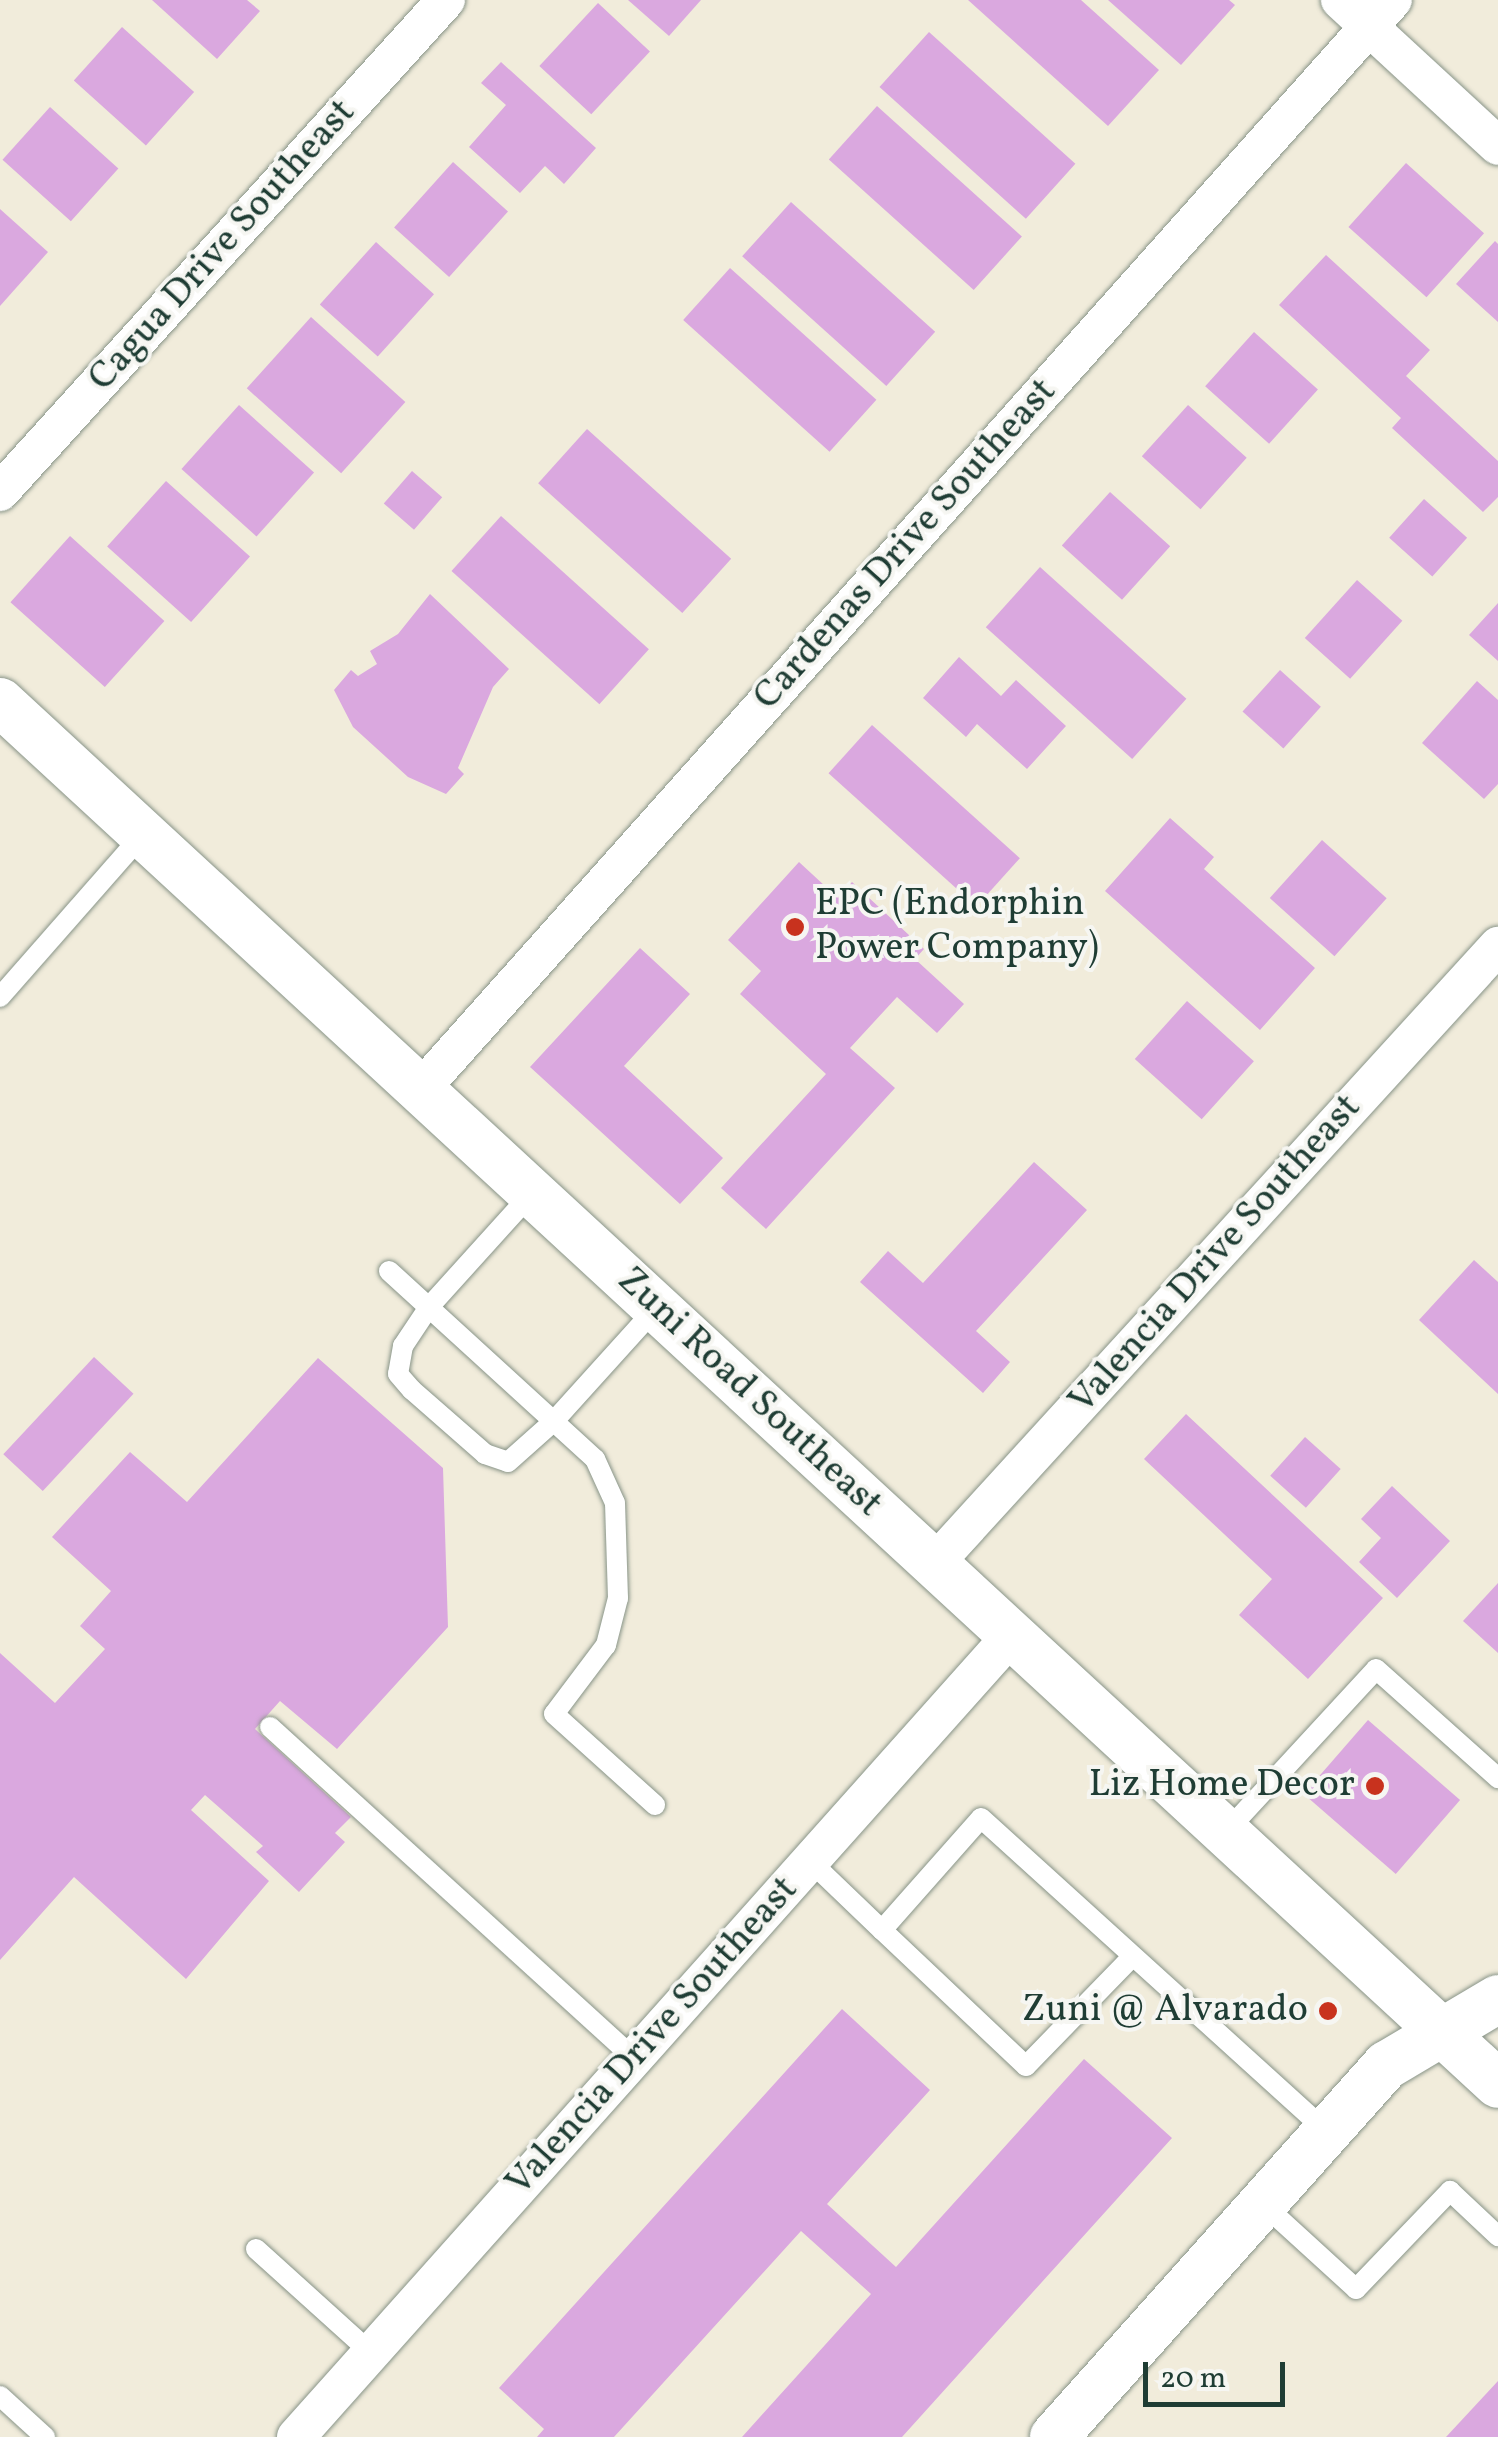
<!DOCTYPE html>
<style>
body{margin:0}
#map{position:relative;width:1498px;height:2437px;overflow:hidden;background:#f1ecdb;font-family:Vollkorn,serif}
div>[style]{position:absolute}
.building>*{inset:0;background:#daa8df;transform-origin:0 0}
.roads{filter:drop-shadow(0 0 2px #889488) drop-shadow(0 0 2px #889488)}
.service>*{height:20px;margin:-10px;padding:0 10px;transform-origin:10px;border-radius:10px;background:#fff}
.minor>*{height:38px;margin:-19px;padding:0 19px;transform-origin:19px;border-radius:19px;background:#fff}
.tertiary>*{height:48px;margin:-24px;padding:0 24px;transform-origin:24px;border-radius:24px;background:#fff}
.dots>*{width:28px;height:28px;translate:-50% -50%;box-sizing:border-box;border:5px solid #f6f6f2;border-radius:50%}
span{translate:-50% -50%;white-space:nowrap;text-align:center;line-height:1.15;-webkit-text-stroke:8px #f6f6f2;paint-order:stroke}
.street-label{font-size:38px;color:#1f3d34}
.poi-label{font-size:38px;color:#1f3d34}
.left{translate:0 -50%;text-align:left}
.right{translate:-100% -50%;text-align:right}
.scale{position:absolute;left:1143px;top:2362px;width:142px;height:45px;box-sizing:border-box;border:5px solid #1f3d34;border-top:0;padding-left:12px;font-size:30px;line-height:35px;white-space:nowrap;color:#1f3d34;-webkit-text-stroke:8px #f6f6f2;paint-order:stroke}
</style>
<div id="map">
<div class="building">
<i style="clip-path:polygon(152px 0,247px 0,260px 11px,217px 59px)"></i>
<i style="clip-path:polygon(628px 0,701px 0,669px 36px)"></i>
<i style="clip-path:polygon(968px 0,1081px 0,1159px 70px,1108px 126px)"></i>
<i style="clip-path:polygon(1108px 0,1229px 0,1235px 5px,1181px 65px)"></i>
<i style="left:598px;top:3px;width:71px;height:86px;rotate:43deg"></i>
<i style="left:122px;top:27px;width:97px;height:72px;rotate:42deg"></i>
<i style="left:929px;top:32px;width:197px;height:74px;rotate:42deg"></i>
<i style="clip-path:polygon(501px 62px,596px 148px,564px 184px,545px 166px,520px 193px,469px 147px,506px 105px,481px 83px)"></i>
<i style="left:877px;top:106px;width:195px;height:72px;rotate:42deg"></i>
<i style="left:50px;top:107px;width:92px;height:71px;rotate:42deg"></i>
<i style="left:453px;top:162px;width:74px;height:88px;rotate:42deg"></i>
<i style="left:1406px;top:163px;width:105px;height:86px;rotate:42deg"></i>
<i style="left:791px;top:202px;width:194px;height:73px;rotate:42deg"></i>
<i style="clip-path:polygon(0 209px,48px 252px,0 306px)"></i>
<i style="clip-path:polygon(1495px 241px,1498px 244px,1498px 322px,1456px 284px)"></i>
<i style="left:376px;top:242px;width:78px;height:84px;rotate:42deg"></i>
<i style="clip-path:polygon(1326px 255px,1430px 350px,1406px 376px,1498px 461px,1498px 497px,1483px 512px,1392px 428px,1401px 418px,1279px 305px)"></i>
<i style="left:730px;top:268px;width:197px;height:70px;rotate:42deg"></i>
<i style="left:311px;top:317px;width:127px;height:96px;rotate:42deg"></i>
<i style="left:1254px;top:332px;width:86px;height:73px;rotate:42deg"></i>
<i style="left:239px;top:405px;width:101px;height:86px;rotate:42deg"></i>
<i style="left:1188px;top:405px;width:79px;height:69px;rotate:42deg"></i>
<i style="left:587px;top:429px;width:194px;height:73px;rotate:42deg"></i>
<i style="left:412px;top:471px;width:40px;height:43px;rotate:41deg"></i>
<i style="left:166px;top:481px;width:113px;height:88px;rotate:42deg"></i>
<i style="left:1110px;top:492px;width:81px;height:72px;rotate:42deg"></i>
<i style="left:1424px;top:499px;width:58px;height:52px;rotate:42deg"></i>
<i style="left:501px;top:516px;width:199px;height:74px;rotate:42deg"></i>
<i style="left:70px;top:536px;width:127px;height:89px;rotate:42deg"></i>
<i style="left:1040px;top:567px;width:197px;height:81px;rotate:42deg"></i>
<i style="left:1357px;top:580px;width:61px;height:78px;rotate:42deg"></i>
<i style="clip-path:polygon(430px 594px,509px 669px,493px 687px,458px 768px,464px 774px,446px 794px,408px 777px,353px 727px,334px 690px,351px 670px,358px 676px,377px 664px,370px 651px,398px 634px)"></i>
<i style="clip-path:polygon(1498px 603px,1498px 661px,1469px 635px)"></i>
<i style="clip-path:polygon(959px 657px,1001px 696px,1016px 680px,1066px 726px,1027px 769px,977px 724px,966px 737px,923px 698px)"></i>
<i style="left:1280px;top:670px;width:55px;height:56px;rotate:42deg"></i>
<i style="clip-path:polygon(1477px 681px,1498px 700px,1498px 784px,1484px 799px,1422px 743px)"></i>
<i style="left:872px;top:725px;width:199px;height:65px;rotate:42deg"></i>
<i style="clip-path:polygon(1170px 818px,1214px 857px,1204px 869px,1315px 968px,1260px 1030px,1105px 891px)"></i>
<i style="left:1322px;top:840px;width:87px;height:78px;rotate:42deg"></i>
<i style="clip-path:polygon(799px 862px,838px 898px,852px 882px,924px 949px,915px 959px,964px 1004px,937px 1033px,897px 997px,850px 1048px,895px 1088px,766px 1229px,721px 1188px,826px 1074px,740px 994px,761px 971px,728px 940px)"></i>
<i style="clip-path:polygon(640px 948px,690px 994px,624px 1066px,723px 1158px,680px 1204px,530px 1067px)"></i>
<i style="left:1187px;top:1001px;width:90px;height:78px;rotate:42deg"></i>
<i style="clip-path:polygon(1034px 1162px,1087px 1210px,976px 1331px,1010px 1362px,983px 1393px,860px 1282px,888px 1251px,923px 1283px)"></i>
<i style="clip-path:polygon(1474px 1260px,1498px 1282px,1498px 1394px,1419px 1320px)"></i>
<i style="left:94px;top:1357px;width:54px;height:133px;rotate:43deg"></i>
<i style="clip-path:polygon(318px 1358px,443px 1468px,448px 1627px,337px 1749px,280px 1701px,255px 1729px,351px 1817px,335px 1833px,345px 1842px,299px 1892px,256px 1852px,263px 1846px,205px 1795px,191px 1810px,269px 1881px,186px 1979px,74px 1877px,0 1960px,0 1653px,55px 1703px,105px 1649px,80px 1626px,111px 1591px,52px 1537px,130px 1452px,187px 1502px)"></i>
<i style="clip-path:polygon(1186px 1414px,1383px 1598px,1308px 1679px,1239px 1615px,1272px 1579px,1144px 1459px)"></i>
<i style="left:1305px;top:1437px;width:48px;height:52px;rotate:42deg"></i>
<i style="clip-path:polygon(1392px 1486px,1450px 1541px,1397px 1598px,1359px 1562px,1381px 1538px,1361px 1519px)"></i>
<i style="clip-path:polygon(1498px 1583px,1498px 1653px,1463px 1621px)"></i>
<i style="left:1368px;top:1720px;width:122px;height:98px;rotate:41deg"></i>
<i style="clip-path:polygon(842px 2009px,930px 2090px,827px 2204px,896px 2267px,1084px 2059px,1172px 2138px,902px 2437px,742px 2437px,871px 2294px,801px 2231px,614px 2437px,537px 2437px,544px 2429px,499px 2388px)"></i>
<i style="clip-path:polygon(1498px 2381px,1498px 2437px,1446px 2437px)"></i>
</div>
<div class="roads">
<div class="service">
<i style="left:0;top:997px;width:217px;rotate:-48.7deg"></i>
<i style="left:532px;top:1193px;width:154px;rotate:132.1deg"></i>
<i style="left:429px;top:1307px;width:47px;rotate:123.7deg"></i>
<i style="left:403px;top:1346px;width:28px;rotate:100deg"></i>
<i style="left:398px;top:1374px;width:21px;rotate:49deg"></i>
<i style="left:412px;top:1390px;width:97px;rotate:41.2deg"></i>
<i style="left:485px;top:1454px;width:24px;rotate:19deg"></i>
<i style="left:508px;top:1462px;width:62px;rotate:-41.7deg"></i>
<i style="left:554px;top:1421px;width:154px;rotate:-47.9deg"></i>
<i style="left:389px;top:1271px;width:279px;rotate:42.4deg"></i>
<i style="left:595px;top:1459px;width:48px;rotate:65.6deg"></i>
<i style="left:615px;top:1503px;width:95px;rotate:88.2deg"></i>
<i style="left:618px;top:1598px;width:49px;rotate:104.3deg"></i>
<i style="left:606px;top:1645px;width:86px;rotate:127deg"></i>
<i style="left:554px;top:1714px;width:136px;rotate:42deg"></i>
<i style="left:270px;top:1727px;width:492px;rotate:42.3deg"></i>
<i style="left:1224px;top:1834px;width:224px;rotate:-47.3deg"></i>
<i style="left:1376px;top:1669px;width:164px;rotate:41.8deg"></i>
<i style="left:810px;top:1861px;width:100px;rotate:43.8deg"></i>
<i style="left:882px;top:1930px;width:149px;rotate:-48.5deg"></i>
<i style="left:981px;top:1818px;width:467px;rotate:42.2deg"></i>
<i style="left:882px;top:1930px;width:198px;rotate:43.4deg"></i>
<i style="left:1026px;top:2066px;width:153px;rotate:-45.8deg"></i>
<i style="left:1263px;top:2204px;width:126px;rotate:42.4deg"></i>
<i style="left:1356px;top:2289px;width:136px;rotate:-46.2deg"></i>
<i style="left:1450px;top:2191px;width:66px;rotate:43.2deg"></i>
<i style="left:256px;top:2249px;width:155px;rotate:42.1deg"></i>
<i style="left:0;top:2396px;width:61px;rotate:42.3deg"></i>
</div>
<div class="minor">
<i style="left:1340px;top:0;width:215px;rotate:42.7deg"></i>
<i style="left:0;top:492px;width:664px;rotate:-47.81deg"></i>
<i style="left:420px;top:1090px;width:1461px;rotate:-48.25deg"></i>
<i style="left:934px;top:1564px;width:837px;rotate:-47.62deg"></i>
<i style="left:296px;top:2437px;width:1072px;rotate:-48.25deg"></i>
</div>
<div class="tertiary">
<i style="left:0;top:702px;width:2038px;rotate:42.69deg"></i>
<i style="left:1054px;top:2437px;width:499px;rotate:-48.2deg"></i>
<i style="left:1387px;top:2065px;width:129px;rotate:-30.7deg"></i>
</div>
</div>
<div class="dots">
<i style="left:795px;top:927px;background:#c8321e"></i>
<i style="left:1375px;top:1786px;background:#c8321e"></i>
<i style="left:1328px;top:2011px;background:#c8321e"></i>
</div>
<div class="street-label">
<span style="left:223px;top:246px;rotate:-48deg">Cagua Drive Southeast</span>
<span style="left:906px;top:545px;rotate:-48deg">Cardenas Drive Southeast</span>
<span style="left:1216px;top:1255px;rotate:-48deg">Valencia Drive Southeast</span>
<span style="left:749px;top:1393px;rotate:43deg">Zuni Road Southeast</span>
<span style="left:653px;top:2037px;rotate:-48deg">Valencia Drive Southeast</span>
</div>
<div class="poi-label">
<span class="left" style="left:815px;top:927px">EPC (Endorphin<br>Power Company)</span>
<span class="right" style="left:1355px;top:1786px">Liz Home Decor</span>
<span class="right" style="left:1308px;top:2011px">Zuni @ Alvarado</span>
</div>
<div class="scale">20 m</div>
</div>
